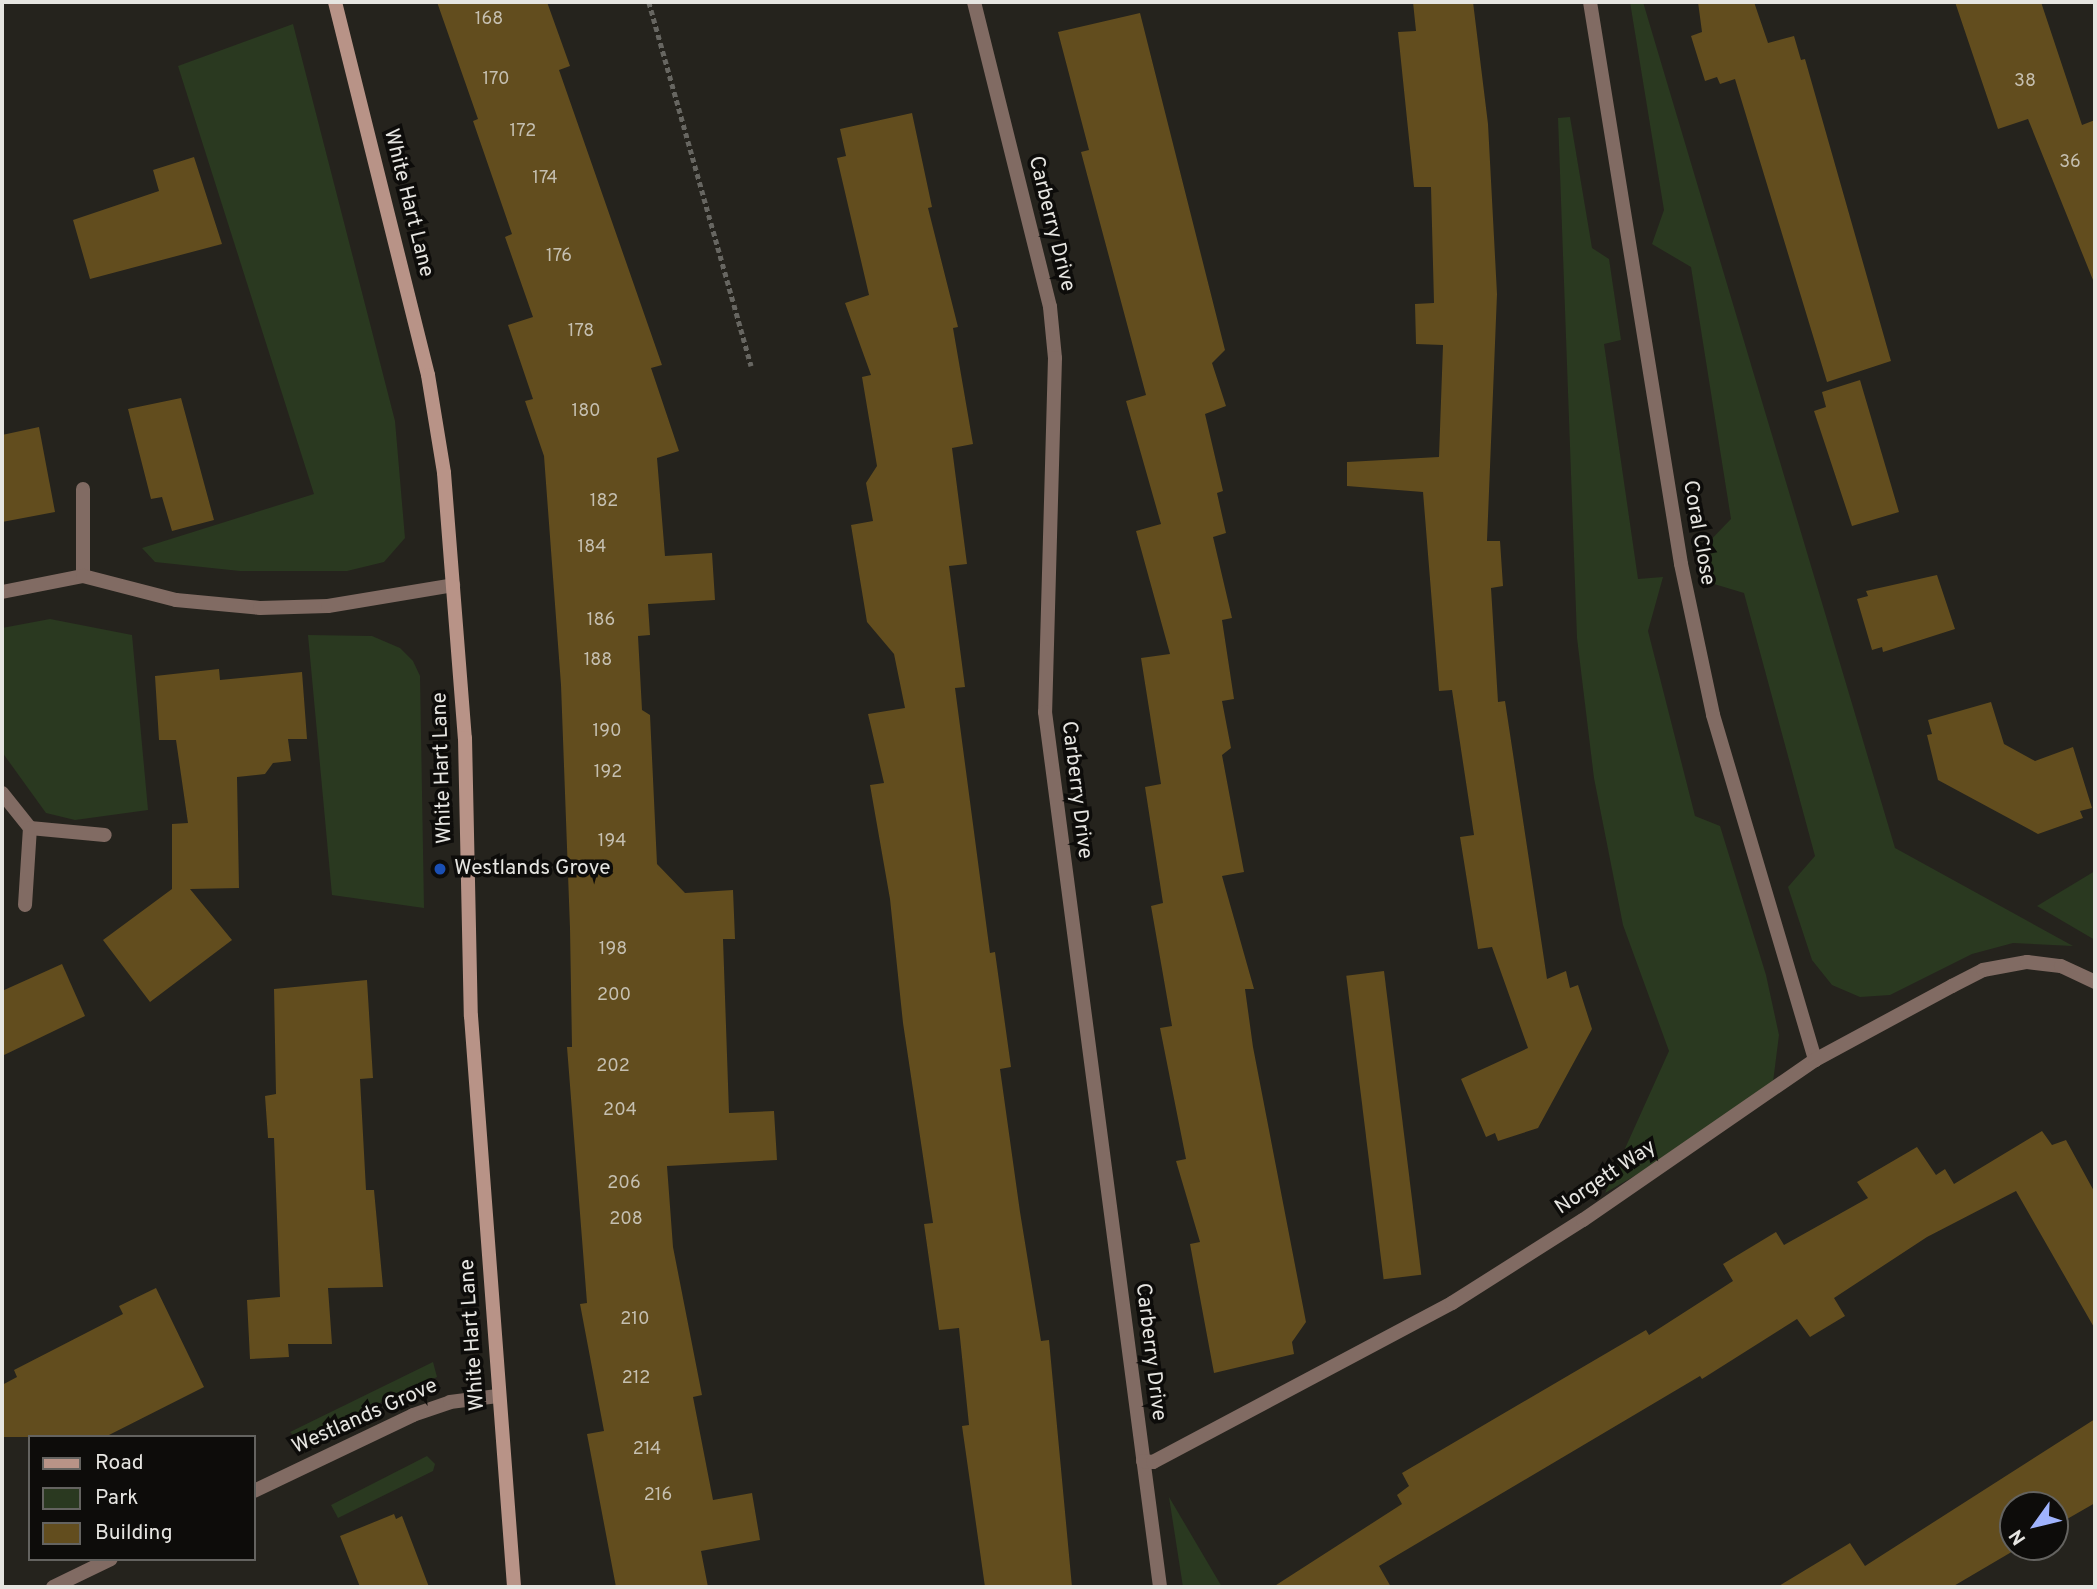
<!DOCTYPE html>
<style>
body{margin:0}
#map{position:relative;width:2097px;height:1589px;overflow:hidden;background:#25231d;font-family:Overpass,sans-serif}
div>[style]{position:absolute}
.green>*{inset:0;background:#2a3920}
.building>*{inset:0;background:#624d1e;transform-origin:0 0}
.path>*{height:4.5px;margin-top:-2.25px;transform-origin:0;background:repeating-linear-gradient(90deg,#676661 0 5px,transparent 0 8.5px)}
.street>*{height:14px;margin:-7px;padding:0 7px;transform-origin:7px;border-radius:7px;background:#816b63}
.secondary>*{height:14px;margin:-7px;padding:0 7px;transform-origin:7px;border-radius:7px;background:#b89387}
.dots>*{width:19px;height:19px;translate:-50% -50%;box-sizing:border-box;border:4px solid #0d0c0a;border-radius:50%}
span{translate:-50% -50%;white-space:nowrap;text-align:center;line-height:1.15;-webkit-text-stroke:7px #0d0c0a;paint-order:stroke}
.number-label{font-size:18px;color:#c5bfb0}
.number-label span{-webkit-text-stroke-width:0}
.street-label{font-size:21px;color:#e6e5e1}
.poi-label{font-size:21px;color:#e6e5e1}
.left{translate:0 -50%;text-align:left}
.frame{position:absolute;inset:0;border:4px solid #e6e5e1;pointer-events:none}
.legend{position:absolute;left:28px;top:1435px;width:228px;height:126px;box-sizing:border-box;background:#0d0c0a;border:2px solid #646360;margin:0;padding:9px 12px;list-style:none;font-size:21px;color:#e6e5e1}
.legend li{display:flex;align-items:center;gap:14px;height:35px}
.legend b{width:35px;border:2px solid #646360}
.north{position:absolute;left:1999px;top:1491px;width:70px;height:70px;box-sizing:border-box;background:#0d0c0a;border:2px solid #646360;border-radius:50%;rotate:236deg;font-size:19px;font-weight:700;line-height:28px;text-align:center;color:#e6e5e1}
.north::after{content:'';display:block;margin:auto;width:24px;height:32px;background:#9fb3fd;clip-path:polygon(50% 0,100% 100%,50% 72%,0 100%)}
</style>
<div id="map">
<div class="green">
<i style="clip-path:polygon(1630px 2px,1643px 2px,1895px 848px,2073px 946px,2013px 943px,1972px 954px,1890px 995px,1860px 997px,1832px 985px,1812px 960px,1788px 887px,1815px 856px,1744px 593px,1704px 581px,1700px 551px,1731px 519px,1691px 267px,1652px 244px,1664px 210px)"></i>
<i style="clip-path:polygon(293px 24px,395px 421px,405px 538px,384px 562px,347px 571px,240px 571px,155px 562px,142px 548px,314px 494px,178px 66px)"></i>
<i style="clip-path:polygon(1570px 117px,1592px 248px,1609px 259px,1621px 340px,1604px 344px,1638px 579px,1663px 577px,1648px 631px,1695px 816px,1720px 826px,1766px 975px,1779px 1035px,1773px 1082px,1749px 1109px,1605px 1193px,1669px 1051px,1623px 925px,1594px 778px,1577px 638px,1558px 118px)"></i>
<i style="clip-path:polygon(50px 619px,132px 635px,148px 810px,75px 820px,46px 813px,2px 752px,2px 628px)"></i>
<i style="clip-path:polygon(308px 635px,372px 636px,400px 648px,413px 661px,420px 676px,424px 908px,332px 895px)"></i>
<i style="clip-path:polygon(2095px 871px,2095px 940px,2037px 906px)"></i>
<i style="clip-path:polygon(433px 1362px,437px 1377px,298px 1440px,290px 1432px)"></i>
<i style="clip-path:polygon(427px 1456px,435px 1464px,433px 1471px,338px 1518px,331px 1505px)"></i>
<i style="clip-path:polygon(1169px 1497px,1222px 1587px,1183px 1587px)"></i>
</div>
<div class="building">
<i style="clip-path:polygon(437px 2px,547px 2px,570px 66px,559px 70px,662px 365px,651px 368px,679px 451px,657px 458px,665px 556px,712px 553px,715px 600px,648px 604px,650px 635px,638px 636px,642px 710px,650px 715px,657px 864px,685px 893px,733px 890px,735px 939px,723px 939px,729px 1113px,774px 1111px,777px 1160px,667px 1166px,673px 1247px,702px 1395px,693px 1397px,713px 1500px,752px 1493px,760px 1540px,701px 1551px,708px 1587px,616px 1587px,587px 1434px,604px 1431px,580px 1304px,587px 1303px,567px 1047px,572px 1047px,570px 928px,561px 685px,544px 456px,525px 401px,533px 399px,508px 325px,533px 317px,505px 237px,512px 234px,473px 121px,478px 119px)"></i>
<i style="clip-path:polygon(1413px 2px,1473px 2px,1488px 124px,1497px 294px,1487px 541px,1500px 541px,1503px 586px,1491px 588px,1498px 702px,1505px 701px,1547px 979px,1566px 971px,1570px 988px,1578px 985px,1592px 1029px,1538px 1128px,1498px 1141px,1495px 1133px,1486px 1137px,1461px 1079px,1528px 1048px,1492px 947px,1478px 949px,1460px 837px,1474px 835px,1452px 690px,1439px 691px,1423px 492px,1347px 486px,1347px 462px,1439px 457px,1443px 345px,1416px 344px,1415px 304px,1434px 303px,1431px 187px,1414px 187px,1398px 32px,1416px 31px)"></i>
<i style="clip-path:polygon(1698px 2px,1754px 2px,1768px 43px,1794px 36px,1801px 60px,1805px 59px,1891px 361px,1827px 382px,1735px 79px,1720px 84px,1717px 77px,1705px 81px,1691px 36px,1702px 32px)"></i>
<i style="clip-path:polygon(1955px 2px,2041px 2px,2082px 125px,2095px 120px,2095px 285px,2028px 119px,1998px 129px)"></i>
<i style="clip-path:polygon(1140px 13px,1225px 350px,1212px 363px,1226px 406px,1205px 414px,1223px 491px,1217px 493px,1226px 533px,1213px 537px,1232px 618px,1222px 620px,1234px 699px,1222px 701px,1231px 748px,1222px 755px,1244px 872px,1222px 876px,1254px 989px,1245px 989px,1253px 1047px,1306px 1322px,1292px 1342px,1294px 1354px,1214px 1373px,1190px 1244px,1200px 1242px,1176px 1161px,1186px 1159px,1160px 1028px,1172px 1026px,1151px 906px,1163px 903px,1145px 787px,1161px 784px,1141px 658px,1170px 654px,1136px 531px,1161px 524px,1126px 401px,1146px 395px,1081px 152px,1089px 150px,1058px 32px)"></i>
<i style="clip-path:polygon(912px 113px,932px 207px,928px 208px,958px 327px,953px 328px,973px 444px,952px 448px,967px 564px,949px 566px,965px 687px,955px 688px,990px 953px,995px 952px,1011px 1067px,1000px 1069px,1020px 1212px,1041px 1341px,1049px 1340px,1072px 1587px,985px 1587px,962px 1426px,969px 1425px,959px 1328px,939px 1330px,924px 1224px,933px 1223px,903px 1023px,890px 899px,870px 785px,884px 783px,868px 714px,905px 708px,894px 654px,867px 622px,851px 525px,873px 521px,866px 483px,877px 466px,862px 377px,871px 375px,845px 303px,869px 295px,837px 158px,846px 156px,840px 129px)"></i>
<i style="clip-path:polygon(194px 157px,222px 244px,90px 279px,73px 220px,159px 191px,153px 170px)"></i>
<i style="clip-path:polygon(1860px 380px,1899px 512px,1852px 526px,1814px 411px,1826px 407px,1822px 392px)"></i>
<i style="clip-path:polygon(181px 398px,214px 520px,172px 531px,162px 497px,151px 499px,128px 409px)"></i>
<i style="clip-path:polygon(39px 427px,55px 512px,2px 522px,2px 435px)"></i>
<i style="clip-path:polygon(1937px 575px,1955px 629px,1883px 652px,1882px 647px,1872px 650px,1857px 599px,1868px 596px,1866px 591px)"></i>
<i style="clip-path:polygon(219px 669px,220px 680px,302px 672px,307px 739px,288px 739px,291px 761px,273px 763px,265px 774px,237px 777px,239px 888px,190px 889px,232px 940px,150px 1002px,103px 940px,172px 889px,172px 824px,188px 823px,176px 740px,159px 740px,155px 676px)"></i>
<i style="clip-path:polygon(1991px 702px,2004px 744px,2035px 761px,2073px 747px,2092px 808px,2080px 811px,2083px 818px,2038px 834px,1938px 780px,1927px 735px,1932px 734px,1928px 720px)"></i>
<i style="clip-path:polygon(62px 964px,85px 1016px,2px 1056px,2px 991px)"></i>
<i style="left:1384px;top:971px;width:306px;height:38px;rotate:83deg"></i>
<i style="clip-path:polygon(367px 980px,373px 1078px,360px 1079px,366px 1190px,374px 1190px,383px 1287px,328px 1288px,332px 1344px,288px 1344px,289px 1357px,250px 1359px,247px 1300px,280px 1297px,274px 1138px,268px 1138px,265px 1096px,276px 1094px,274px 989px)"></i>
<i style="clip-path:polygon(2042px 1131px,2052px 1145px,2066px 1140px,2095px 1193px,2095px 1329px,2016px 1191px,1927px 1237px,1834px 1298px,1845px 1316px,1810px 1337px,1797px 1319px,1702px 1379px,1700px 1376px,1379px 1566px,1391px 1587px,1273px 1587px,1402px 1504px,1397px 1495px,1409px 1486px,1402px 1473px,1646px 1330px,1649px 1335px,1733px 1281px,1723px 1264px,1776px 1232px,1784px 1245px,1868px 1198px,1857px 1182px,1917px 1147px,1936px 1175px,1945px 1169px,1954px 1184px)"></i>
<i style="clip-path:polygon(156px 1288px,204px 1387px,105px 1437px,2px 1437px,2px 1385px,17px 1377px,14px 1370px,123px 1314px,119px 1306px)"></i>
<i style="clip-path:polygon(2095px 1419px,2095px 1503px,2055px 1526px,2055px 1505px,2013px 1505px,2013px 1547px,2020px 1547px,1952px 1587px,1777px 1587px,1850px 1543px,1865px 1566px)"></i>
<i style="clip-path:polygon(394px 1514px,396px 1519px,402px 1516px,429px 1587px,360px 1587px,340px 1536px)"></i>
</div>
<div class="path">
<i style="left:649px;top:2px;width:378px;rotate:74.3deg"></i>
</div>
<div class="street">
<i style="left:974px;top:2px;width:314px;rotate:76deg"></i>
<i style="left:1050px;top:307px;width:51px;rotate:84.4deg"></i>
<i style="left:1055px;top:358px;width:354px;rotate:91.6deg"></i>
<i style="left:1045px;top:712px;width:883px;rotate:82.51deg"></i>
<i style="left:1590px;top:2px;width:569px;rotate:80.8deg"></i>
<i style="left:1681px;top:564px;width:154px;rotate:78deg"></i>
<i style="left:1713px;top:715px;width:360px;rotate:73.5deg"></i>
<i style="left:83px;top:489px;width:87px;rotate:90deg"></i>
<i style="left:2px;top:592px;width:83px;rotate:-11.2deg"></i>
<i style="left:83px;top:576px;width:96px;rotate:14.5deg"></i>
<i style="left:176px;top:600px;width:84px;rotate:5.4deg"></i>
<i style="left:260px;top:608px;width:68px;rotate:-1.7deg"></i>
<i style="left:328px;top:606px;width:127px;rotate:-9.5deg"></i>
<i style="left:2px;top:793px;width:45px;rotate:51.3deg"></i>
<i style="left:25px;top:905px;width:77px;rotate:-86.3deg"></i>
<i style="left:30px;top:828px;width:75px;rotate:5.3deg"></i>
<i style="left:1143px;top:1461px;width:10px;rotate:6deg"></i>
<i style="left:1153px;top:1462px;width:339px;rotate:-28deg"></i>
<i style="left:1452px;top:1303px;width:155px;rotate:-32.4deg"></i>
<i style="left:1583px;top:1220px;width:282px;rotate:-34.6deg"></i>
<i style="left:1815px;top:1060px;width:156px;rotate:-28.4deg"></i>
<i style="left:1952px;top:986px;width:35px;rotate:-27deg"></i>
<i style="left:1983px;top:970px;width:45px;rotate:-10.3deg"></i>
<i style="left:2027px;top:962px;width:34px;rotate:7deg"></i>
<i style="left:2061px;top:966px;width:38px;rotate:25deg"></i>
<i style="left:254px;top:1491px;width:176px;rotate:-25.5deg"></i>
<i style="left:413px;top:1415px;width:39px;rotate:-19deg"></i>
<i style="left:450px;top:1402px;width:48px;rotate:-7.1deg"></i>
<i style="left:53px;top:1587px;width:64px;rotate:-25.8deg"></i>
</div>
<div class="secondary">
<i style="left:335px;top:2px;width:384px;rotate:76deg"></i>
<i style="left:428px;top:375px;width:99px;rotate:80.7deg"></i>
<i style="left:444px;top:473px;width:266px;rotate:85.5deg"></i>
<i style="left:465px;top:738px;width:278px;rotate:88.8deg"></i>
<i style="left:471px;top:1016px;width:573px;rotate:85.69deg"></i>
</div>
<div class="dots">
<i style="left:440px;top:869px;background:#1a4fb4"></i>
</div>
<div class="number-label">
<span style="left:489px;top:20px">168</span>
<span style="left:496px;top:80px">170</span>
<span style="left:2025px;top:82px">38</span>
<span style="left:523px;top:132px">172</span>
<span style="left:2070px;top:163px">36</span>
<span style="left:545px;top:179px">174</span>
<span style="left:559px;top:257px">176</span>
<span style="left:581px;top:332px">178</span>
<span style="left:586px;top:412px">180</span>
<span style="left:604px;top:502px">182</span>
<span style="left:592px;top:548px">184</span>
<span style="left:601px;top:621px">186</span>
<span style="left:598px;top:661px">188</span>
<span style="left:607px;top:732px">190</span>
<span style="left:608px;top:773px">192</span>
<span style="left:612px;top:842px">194</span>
<span style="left:613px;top:950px">198</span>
<span style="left:614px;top:996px">200</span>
<span style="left:613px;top:1067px">202</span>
<span style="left:620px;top:1111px">204</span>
<span style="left:624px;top:1184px">206</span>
<span style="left:626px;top:1220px">208</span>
<span style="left:635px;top:1320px">210</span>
<span style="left:636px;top:1379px">212</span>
<span style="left:647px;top:1450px">214</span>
<span style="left:658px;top:1496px">216</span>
</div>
<div class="street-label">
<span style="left:408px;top:203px;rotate:76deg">White Hart Lane</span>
<span style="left:1051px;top:224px;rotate:76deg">Carberry Drive</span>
<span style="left:1698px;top:533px;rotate:80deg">Coral Close</span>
<span style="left:443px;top:768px;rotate:-92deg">White Hart Lane</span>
<span style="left:1076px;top:790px;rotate:83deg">Carberry Drive</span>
<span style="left:1606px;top:1178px;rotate:-34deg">Norgett Way</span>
<span style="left:473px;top:1335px;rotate:-94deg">White Hart Lane</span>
<span style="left:1150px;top:1352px;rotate:83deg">Carberry Drive</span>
<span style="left:365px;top:1417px;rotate:-24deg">Westlands Grove</span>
</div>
<div class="poi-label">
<span class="left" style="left:454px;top:869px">Westlands Grove</span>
</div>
<div class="frame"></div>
<ul class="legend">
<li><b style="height:9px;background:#b89387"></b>Road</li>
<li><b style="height:19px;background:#2a3920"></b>Park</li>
<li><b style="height:19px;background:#624d1e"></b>Building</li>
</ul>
<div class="north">N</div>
</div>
